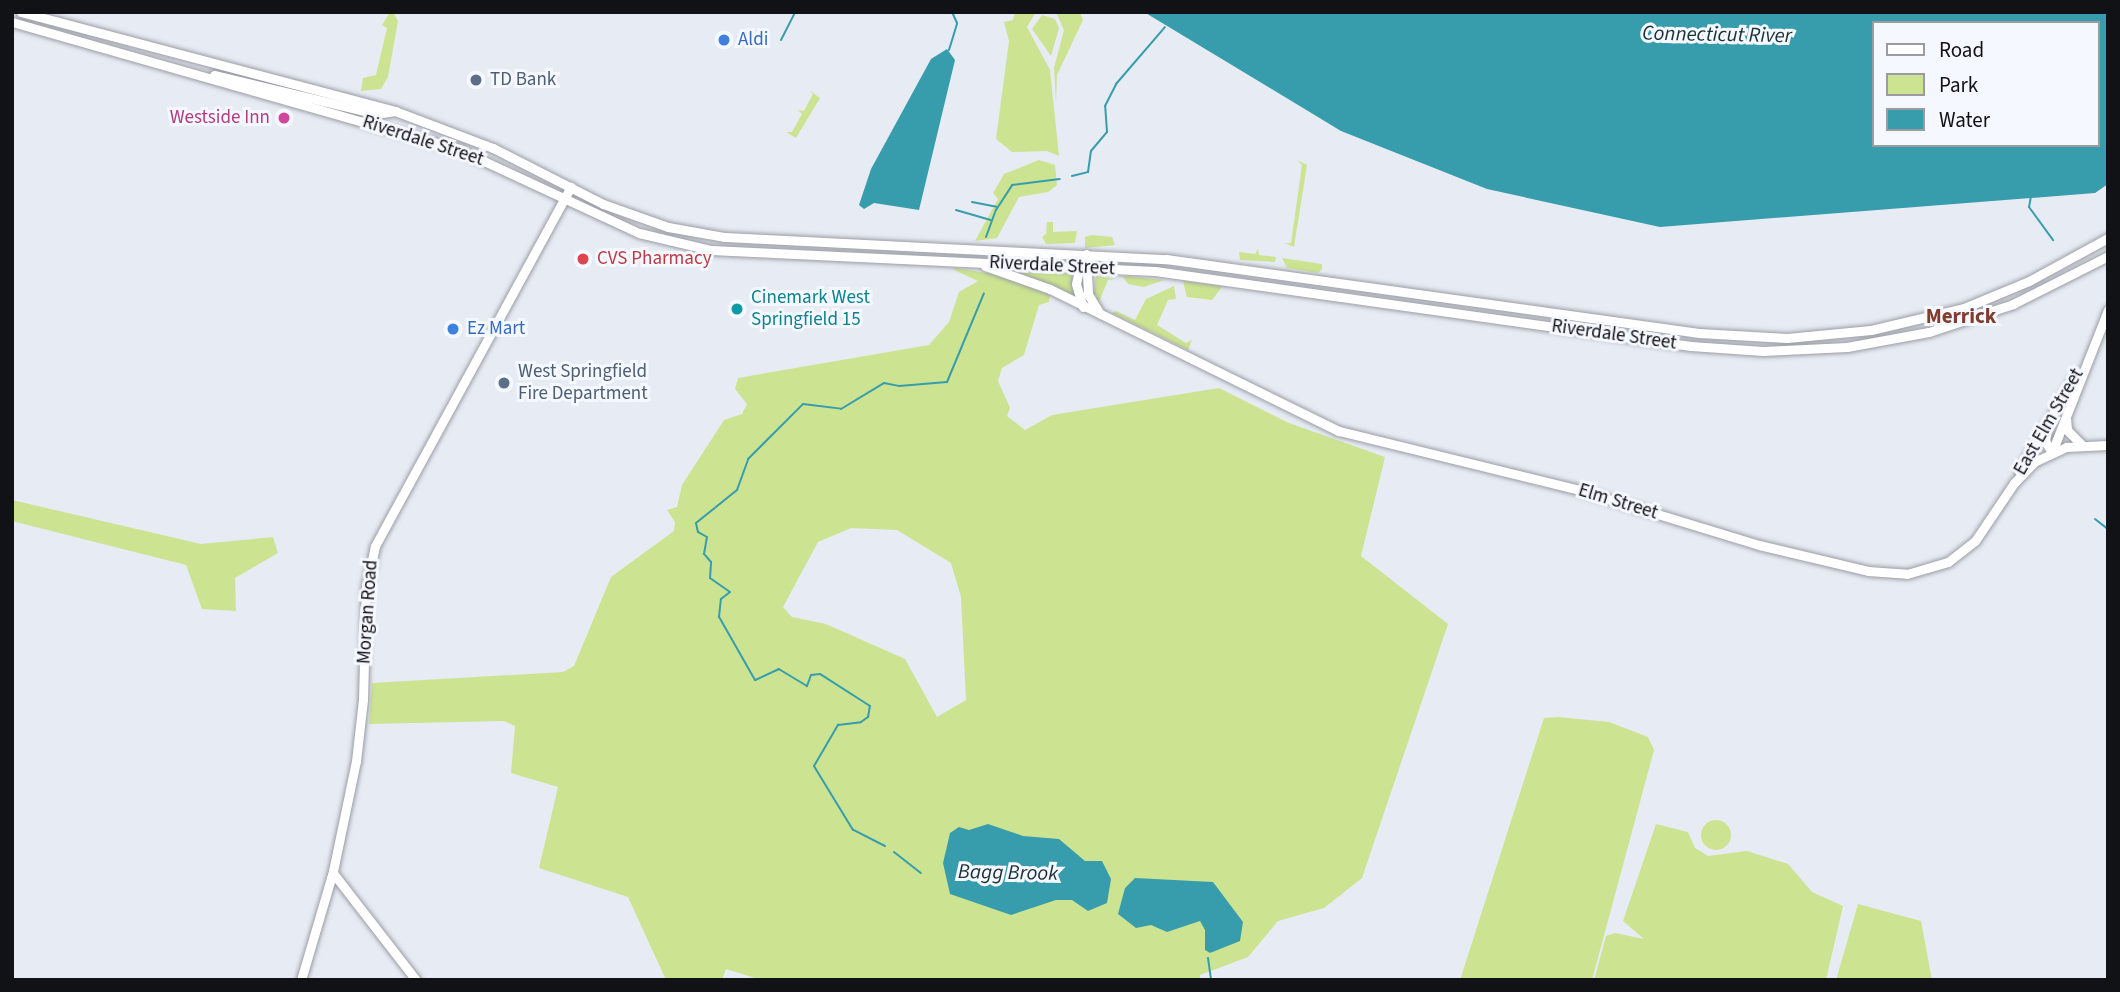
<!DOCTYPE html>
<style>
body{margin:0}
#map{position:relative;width:2120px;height:992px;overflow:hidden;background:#e7ebf3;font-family:"Source Sans 3",sans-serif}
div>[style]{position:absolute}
.green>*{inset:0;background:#cce491}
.round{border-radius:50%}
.water>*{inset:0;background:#379dac}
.stream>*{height:2px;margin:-1px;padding:0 1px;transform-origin:1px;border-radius:1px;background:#379dac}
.roads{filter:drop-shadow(0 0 2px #9a9da5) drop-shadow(0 0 2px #9a9da5)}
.major>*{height:9px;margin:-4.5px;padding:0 4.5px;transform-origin:4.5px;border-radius:4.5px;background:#fff}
.dots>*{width:19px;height:19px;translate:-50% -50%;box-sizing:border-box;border:4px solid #f5f8ff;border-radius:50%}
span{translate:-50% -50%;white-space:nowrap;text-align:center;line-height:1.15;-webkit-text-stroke:6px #f5f8ff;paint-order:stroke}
.shop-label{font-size:19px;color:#366cbe}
.left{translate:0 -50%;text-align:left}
.service-label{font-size:19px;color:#4e5e75}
.hotel-label{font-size:19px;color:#b23c85}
.right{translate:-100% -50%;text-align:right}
.street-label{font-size:19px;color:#111215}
.health-label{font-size:19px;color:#be3a42}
.culture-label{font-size:19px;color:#0d838f}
.water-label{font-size:21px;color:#1a3135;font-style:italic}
.neighbourhood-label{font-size:21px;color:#813c2c;font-weight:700}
.frame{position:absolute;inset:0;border:14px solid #111215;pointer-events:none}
.legend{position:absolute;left:1872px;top:21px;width:228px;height:126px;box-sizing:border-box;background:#f5f8ff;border:2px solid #9a9ca1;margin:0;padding:9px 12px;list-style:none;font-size:21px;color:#111215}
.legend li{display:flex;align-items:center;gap:14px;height:35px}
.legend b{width:35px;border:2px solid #9a9ca1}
</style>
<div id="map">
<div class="green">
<i style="clip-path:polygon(1015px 12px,1036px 12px,1027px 27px,1050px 70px,1059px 156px,1047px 151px,1012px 152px,996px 139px,1009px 41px,1004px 22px,1013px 20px)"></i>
<i style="clip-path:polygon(1056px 12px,1080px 12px,1083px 20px,1057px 75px,1056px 103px,1054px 68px,1064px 30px)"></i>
<i style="clip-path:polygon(389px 14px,394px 14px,398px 21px,388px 77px,381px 89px,361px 91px,363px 78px,376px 75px,387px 28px,382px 25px)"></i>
<i style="clip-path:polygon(1042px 15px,1055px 19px,1059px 28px,1051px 56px,1032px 29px)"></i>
<i style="clip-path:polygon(809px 90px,820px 98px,796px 138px,786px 132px,792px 132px,802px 114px,798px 110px,804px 111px,813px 94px)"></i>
<i style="clip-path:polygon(1039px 160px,1055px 165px,1057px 185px,1048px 192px,1019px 197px,997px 238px,975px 241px,998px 199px,993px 193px,1004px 174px)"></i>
<i style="clip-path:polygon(1297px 160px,1307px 165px,1294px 247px,1285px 243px,1291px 243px,1302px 165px)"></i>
<i style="clip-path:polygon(1047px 222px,1053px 222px,1053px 232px,1077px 231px,1075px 243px,1046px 244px,1042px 237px,1046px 234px)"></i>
<i style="clip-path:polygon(1091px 235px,1112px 237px,1115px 245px,1085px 248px,1085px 237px)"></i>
<i style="clip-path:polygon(1258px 249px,1259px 255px,1276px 257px,1275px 262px,1240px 260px,1239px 252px,1255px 254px)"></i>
<i style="clip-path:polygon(1282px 258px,1322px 264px,1322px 269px,1318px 273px,1287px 268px)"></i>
<i style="clip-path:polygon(evenodd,956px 268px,1005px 276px,1050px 295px,1049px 302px,1039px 305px,1024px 355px,1002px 368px,998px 381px,1010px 408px,1007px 416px,1025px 430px,1052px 415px,1219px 388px,1289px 423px,1385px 457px,1361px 556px,1448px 624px,1362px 878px,1324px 908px,1278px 921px,1248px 957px,1200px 975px,1200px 980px,761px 980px,726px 969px,722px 980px,666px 980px,628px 897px,539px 868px,558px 787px,511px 773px,515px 726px,504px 721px,369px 724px,372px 683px,563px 672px,574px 666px,611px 577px,674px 531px,675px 522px,667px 510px,677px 507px,682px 485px,724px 420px,742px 414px,747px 404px,735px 389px,738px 378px,929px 345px,949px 322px,959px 292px,978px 281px,952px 269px,956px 268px,851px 528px,897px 530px,951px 563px,961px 597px,966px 700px,937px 717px,905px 659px,826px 624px,792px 617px,783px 607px,818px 542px,851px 528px)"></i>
<i style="clip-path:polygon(1017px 272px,1072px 273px,1075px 294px,1072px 295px)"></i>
<i style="clip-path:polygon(1096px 276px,1115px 279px,1108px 280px,1099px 302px,1105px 307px,1098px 303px,1093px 296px)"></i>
<i style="clip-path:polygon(1123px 277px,1125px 276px,1164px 280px,1144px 287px,1128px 284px)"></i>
<i style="clip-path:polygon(1183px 281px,1220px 286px,1222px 287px,1212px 300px,1187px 297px)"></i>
<i style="clip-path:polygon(1174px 286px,1176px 299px,1168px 300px,1157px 325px,1186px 343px,1192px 340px,1188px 350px,1112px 313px,1116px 311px,1135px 320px,1146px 299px)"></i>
<i style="clip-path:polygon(12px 500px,201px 544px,273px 537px,278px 553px,235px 578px,236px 611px,202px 609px,186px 565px,12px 521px)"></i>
<i style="clip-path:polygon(1558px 717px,1609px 722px,1648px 737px,1654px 750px,1592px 980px,1460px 980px,1544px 718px)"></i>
<i class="round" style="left:1701px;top:820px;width:30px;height:30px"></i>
<i style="clip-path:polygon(1656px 824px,1688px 832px,1695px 848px,1708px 856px,1747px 851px,1788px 864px,1812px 892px,1843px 906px,1826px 980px,1594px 980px,1606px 936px,1615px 933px,1644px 939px,1623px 921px)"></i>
<i style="clip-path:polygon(1858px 904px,1921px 921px,1932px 980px,1836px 980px)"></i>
</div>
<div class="water">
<i style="clip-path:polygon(evenodd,1144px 12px,2108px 12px,2108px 184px,2095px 193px,1660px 227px,1487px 189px,1341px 131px,1144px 12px,1873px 23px,2097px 23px,2097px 145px,1873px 145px,1873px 23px)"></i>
<i style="clip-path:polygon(947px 49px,955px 60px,919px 210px,874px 203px,864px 209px,859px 205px,871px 169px,931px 59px)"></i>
<i style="clip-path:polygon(988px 824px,1023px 836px,1059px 839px,1085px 861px,1102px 861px,1111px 879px,1107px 903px,1088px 911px,1072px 900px,1056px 900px,1011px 915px,950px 894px,943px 863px,950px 833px,959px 827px,969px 830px)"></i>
<i style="clip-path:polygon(1135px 878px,1213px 882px,1243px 922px,1240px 941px,1210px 953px,1205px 950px,1205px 930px,1200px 921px,1167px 932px,1151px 925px,1136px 928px,1118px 914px,1125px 888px)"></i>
</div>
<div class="stream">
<i style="left:781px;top:40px;width:31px;rotate:-63deg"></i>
<i style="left:949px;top:50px;width:28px;rotate:-73deg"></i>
<i style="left:957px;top:23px;width:12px;rotate:-114deg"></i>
<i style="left:1072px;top:176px;width:16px;rotate:-14deg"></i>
<i style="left:1088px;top:172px;width:21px;rotate:-82deg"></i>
<i style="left:1091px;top:151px;width:25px;rotate:-50deg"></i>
<i style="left:1107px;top:132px;width:26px;rotate:-94deg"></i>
<i style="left:1105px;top:106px;width:25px;rotate:-63deg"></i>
<i style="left:1116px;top:84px;width:75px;rotate:-49.3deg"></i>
<i style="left:2031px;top:196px;width:11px;rotate:100deg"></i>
<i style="left:2029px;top:207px;width:41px;rotate:54deg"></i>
<i style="left:972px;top:202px;width:25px;rotate:11deg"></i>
<i style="left:956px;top:210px;width:36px;rotate:16deg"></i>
<i style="left:986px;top:237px;width:29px;rotate:-70deg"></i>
<i style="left:996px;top:210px;width:30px;rotate:-57deg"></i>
<i style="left:1012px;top:185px;width:48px;rotate:-7.1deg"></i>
<i style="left:2095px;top:519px;width:16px;rotate:38deg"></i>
<i style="left:885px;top:846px;width:36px;rotate:-153deg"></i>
<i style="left:853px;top:830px;width:75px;rotate:-121.4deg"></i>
<i style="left:814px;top:766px;width:48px;rotate:-59.7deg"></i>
<i style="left:838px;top:725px;width:23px;rotate:-7deg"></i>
<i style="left:861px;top:722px;width:9px;rotate:-36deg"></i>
<i style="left:868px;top:717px;width:11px;rotate:-80deg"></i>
<i style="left:870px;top:706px;width:59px;rotate:-147.4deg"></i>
<i style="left:820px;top:674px;width:9px;rotate:174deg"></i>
<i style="left:811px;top:675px;width:12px;rotate:110deg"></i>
<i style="left:807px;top:686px;width:33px;rotate:-149deg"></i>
<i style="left:779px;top:669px;width:26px;rotate:155deg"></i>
<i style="left:755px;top:680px;width:73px;rotate:-119.7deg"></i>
<i style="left:719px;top:617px;width:18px;rotate:-84deg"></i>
<i style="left:721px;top:599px;width:11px;rotate:-38deg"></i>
<i style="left:730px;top:592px;width:24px;rotate:-145deg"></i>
<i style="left:710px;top:578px;width:16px;rotate:-86deg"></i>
<i style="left:711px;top:562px;width:11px;rotate:-131deg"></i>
<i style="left:704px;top:554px;width:17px;rotate:-80deg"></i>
<i style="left:707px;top:537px;width:10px;rotate:-151deg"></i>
<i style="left:698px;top:532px;width:9px;rotate:-103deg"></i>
<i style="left:696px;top:523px;width:53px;rotate:-38.8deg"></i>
<i style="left:737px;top:490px;width:33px;rotate:-70deg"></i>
<i style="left:748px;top:459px;width:78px;rotate:-45deg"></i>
<i style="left:803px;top:404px;width:38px;rotate:7deg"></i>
<i style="left:841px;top:409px;width:50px;rotate:-31.2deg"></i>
<i style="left:884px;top:383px;width:15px;rotate:11deg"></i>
<i style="left:899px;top:386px;width:48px;rotate:-4.8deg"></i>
<i style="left:947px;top:382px;width:96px;rotate:-67.4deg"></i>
<i style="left:894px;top:852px;width:34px;rotate:38deg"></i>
<i style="left:1208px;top:958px;width:22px;rotate:82deg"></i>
</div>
<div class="roads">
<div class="major">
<i style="left:21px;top:12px;width:387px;rotate:14.8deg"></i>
<i style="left:395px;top:111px;width:105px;rotate:20.7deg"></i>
<i style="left:493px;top:148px;width:123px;rotate:27deg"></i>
<i style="left:603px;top:204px;width:69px;rotate:19.5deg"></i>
<i style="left:668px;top:227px;width:58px;rotate:10deg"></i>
<i style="left:725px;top:237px;width:442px;rotate:2.9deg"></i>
<i style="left:1166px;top:259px;width:538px;rotate:7.9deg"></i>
<i style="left:1699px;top:333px;width:88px;rotate:3.3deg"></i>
<i style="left:1787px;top:338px;width:84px;rotate:-5.4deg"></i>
<i style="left:1871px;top:330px;width:96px;rotate:-13.3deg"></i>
<i style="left:1964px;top:308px;width:70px;rotate:-22.6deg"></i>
<i style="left:2029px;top:281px;width:90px;rotate:-28.6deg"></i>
<i style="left:12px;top:22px;width:464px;rotate:15.9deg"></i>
<i style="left:458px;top:149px;width:200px;rotate:24.9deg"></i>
<i style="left:639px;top:233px;width:74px;rotate:13.3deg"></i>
<i style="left:711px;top:250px;width:444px;rotate:2.7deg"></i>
<i style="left:1155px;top:271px;width:541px;rotate:7.97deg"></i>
<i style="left:1691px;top:346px;width:72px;rotate:4deg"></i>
<i style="left:1763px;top:351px;width:84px;rotate:-2.7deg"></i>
<i style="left:1847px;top:347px;width:83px;rotate:-10.4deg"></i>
<i style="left:1929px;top:332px;width:89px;rotate:-18.4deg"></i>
<i style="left:2013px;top:304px;width:106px;rotate:-26.8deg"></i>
<i style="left:214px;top:75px;width:167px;rotate:13.5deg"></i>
<i style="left:376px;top:114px;width:19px;rotate:-9deg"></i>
<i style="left:1086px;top:254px;width:40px;rotate:87.1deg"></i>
<i style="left:1088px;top:294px;width:23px;rotate:59deg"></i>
<i style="left:1080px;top:265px;width:19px;rotate:102deg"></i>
<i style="left:1076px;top:284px;width:24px;rotate:73deg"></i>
<i style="left:985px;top:266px;width:69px;rotate:19.5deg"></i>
<i style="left:1050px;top:289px;width:322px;rotate:26.2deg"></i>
<i style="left:1339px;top:431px;width:247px;rotate:13.8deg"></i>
<i style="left:1579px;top:490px;width:188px;rotate:17deg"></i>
<i style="left:1759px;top:545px;width:112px;rotate:13.4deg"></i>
<i style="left:1868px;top:571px;width:39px;rotate:4deg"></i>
<i style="left:1907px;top:574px;width:43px;rotate:-16.3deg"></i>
<i style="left:1948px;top:562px;width:34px;rotate:-38deg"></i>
<i style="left:1975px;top:541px;width:70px;rotate:-56.1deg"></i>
<i style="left:2014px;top:483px;width:29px;rotate:-46deg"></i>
<i style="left:2034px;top:462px;width:35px;rotate:-25deg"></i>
<i style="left:2066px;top:447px;width:42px;rotate:-2.7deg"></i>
<i style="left:2066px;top:418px;width:12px;rotate:85deg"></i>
<i style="left:2067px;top:430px;width:21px;rotate:45deg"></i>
<i style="left:2048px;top:424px;width:17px;rotate:100deg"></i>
<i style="left:2045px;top:441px;width:13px;rotate:58deg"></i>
<i style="left:2052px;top:452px;width:153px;rotate:-68.5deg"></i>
<i style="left:2019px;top:471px;width:112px;rotate:-59.3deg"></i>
<i style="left:333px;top:873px;width:135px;rotate:52.2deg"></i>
<i style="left:301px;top:980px;width:114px;rotate:-73.6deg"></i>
<i style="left:333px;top:871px;width:112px;rotate:-78.2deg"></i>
<i style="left:356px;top:761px;width:61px;rotate:-83.5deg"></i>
<i style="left:363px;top:700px;width:112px;rotate:-88.5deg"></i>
<i style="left:366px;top:588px;width:43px;rotate:-77.9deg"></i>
<i style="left:375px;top:546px;width:409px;rotate:-61.4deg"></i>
</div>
</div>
<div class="dots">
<i style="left:724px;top:40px;background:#3f7fe0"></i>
<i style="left:476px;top:80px;background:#5c6f8a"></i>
<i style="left:284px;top:118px;background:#d1479c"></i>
<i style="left:583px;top:259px;background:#e0444e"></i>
<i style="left:737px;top:309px;background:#0f9aa8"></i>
<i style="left:453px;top:329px;background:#3f7fe0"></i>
<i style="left:504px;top:383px;background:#5c6f8a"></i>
</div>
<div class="shop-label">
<span class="left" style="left:738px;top:40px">Aldi</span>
<span class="left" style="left:467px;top:329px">Ez Mart</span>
</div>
<div class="service-label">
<span class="left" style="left:490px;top:80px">TD Bank</span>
<span class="left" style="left:518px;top:383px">West Springfield<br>Fire Department</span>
</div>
<div class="hotel-label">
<span class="right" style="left:270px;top:118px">Westside Inn</span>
</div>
<div class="street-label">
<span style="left:423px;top:141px;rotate:18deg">Riverdale Street</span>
<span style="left:1052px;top:266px;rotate:3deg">Riverdale Street</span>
<span style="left:1614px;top:335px;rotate:8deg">Riverdale Street</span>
<span style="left:2049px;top:422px;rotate:-60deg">East Elm Street</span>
<span style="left:1618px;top:502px;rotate:17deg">Elm Street</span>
<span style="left:368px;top:612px;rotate:-86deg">Morgan Road</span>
</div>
<div class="health-label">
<span class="left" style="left:597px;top:259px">CVS Pharmacy</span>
</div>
<div class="culture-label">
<span class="left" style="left:751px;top:309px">Cinemark West<br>Springfield 15</span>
</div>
<div class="water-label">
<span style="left:1717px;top:34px;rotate:1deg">Connecticut River</span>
<span style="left:1008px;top:872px;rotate:1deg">Bagg Brook</span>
</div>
<div class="neighbourhood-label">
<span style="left:1961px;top:316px">Merrick</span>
</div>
<div class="frame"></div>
<ul class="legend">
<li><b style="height:9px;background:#fff"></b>Road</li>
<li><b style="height:19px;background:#cce491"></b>Park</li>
<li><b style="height:19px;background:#379dac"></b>Water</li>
</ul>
</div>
